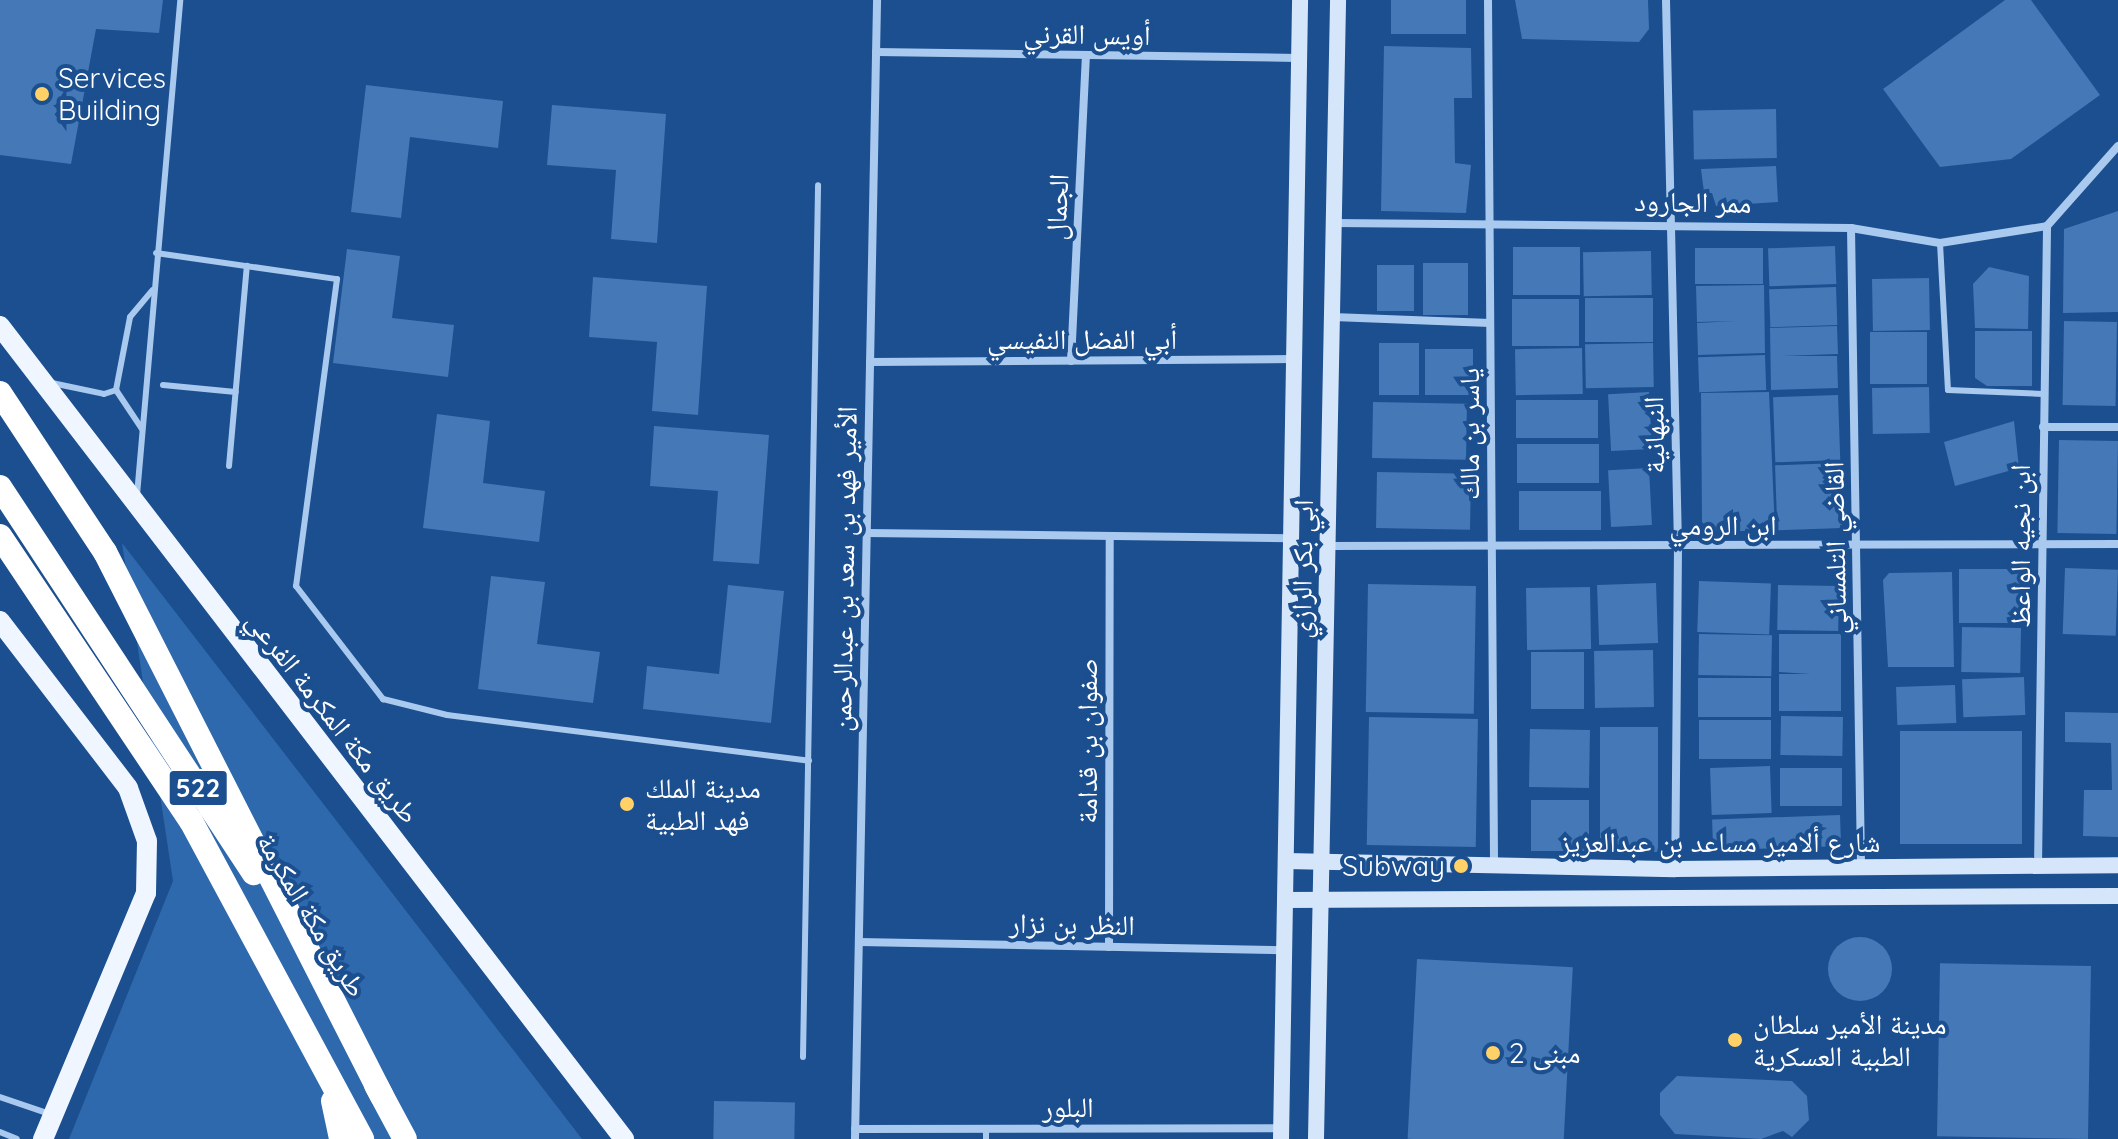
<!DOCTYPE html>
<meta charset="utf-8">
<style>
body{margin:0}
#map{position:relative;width:2118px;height:1139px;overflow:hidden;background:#1b4f8f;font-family:Quicksand,"Noto Naskh Arabic",sans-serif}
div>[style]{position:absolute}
.green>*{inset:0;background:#2e69ad}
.building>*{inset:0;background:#4478b7;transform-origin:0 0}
.round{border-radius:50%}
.lane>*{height:6px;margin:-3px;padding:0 3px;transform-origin:3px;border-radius:3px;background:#a9c9ee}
.street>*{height:8px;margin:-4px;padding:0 4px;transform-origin:4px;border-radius:4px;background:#a9c9ee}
.secondary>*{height:16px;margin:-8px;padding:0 8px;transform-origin:8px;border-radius:8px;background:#d6e6fa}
.primary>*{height:20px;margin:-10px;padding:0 10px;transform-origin:10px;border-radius:10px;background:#f0f6ff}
.highway>*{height:24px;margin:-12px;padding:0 12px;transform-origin:12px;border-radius:12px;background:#fff}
.dots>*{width:22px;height:22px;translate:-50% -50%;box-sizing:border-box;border:4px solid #1b4f8f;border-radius:50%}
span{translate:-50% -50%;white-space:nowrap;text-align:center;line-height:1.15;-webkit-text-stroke:8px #1b4f8f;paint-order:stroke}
.shield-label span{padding:2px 6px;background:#1b4f8f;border:2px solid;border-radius:6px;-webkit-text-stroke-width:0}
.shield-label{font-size:26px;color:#fff;font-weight:700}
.street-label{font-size:28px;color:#fff}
.poi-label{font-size:28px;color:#fff}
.left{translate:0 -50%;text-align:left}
.right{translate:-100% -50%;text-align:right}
</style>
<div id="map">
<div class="green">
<div style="clip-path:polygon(122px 543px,582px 1139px,69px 1139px,173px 881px)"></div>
</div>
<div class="building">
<div style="clip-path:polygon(0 0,163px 0,159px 33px,96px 29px,71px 164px,0 155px)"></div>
<div style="left:1391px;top:0;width:75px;height:34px"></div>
<div style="clip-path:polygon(1515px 0,1648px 0,1649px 29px,1639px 42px,1522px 39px)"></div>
<div style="clip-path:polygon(2005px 0,2031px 0,2100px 95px,2011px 159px,1940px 167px,1883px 89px)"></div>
<div style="clip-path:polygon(1384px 46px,1471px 48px,1472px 98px,1454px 98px,1455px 163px,1471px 165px,1466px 213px,1381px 211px)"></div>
<div style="clip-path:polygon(366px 85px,503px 101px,498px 148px,410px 137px,401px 218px,351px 212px)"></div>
<div style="clip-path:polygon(552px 105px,666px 114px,657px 243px,611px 239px,616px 170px,547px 165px)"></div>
<div style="left:1776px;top:109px;width:49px;height:83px;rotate:89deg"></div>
<div style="clip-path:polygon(1776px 166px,1778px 202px,1716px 206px,1712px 193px,1704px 193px,1701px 169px)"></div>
<div style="clip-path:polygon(2118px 211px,2118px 312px,2063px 313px,2064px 229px)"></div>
<div style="left:1835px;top:246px;width:38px;height:67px;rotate:88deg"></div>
<div style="left:1580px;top:247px;width:48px;height:67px;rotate:90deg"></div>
<div style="left:1763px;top:248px;width:36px;height:68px;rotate:90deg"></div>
<div style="clip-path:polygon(347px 249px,400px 256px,392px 318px,454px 325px,448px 377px,333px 363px)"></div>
<div style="left:1651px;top:251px;width:44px;height:68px;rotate:89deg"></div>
<div style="left:1423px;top:263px;width:45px;height:52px"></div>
<div style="left:1377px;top:265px;width:37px;height:46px"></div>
<div style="clip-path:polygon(1989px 267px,2029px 276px,2028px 329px,1975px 328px,1973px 284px)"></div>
<div style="clip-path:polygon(593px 277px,707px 286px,698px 415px,652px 411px,657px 342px,589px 337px)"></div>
<div style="left:1929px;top:278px;width:52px;height:57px;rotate:89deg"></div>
<div style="clip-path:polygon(1764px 285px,1765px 353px,1698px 355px,1697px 323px,1736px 321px,1697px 322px,1696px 286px)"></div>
<div style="left:1836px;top:287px;width:38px;height:67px;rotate:88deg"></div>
<div style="left:1585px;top:298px;width:68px;height:44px"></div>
<div style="left:1512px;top:299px;width:67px;height:47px"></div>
<div style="left:2064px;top:321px;width:53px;height:84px;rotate:1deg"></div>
<div style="clip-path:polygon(1837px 326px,1838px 354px,1782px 356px,1837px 356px,1838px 388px,1771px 390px,1770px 328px)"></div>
<div style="clip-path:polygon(1975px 331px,2032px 331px,2032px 386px,1987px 386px,1975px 378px)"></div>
<div style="left:1870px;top:332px;width:57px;height:52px"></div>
<div style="left:1379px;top:343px;width:40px;height:52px"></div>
<div style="left:1653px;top:343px;width:44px;height:68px;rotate:89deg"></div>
<div style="left:1582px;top:348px;width:46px;height:67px;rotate:89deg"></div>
<div style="left:1425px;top:349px;width:48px;height:46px"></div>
<div style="left:1765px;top:355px;width:35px;height:67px;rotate:88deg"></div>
<div style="left:1929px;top:387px;width:46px;height:57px;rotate:89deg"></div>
<div style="left:1649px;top:392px;width:57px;height:41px;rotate:87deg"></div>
<div style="clip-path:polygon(1769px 392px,1775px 531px,1711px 531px,1702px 522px,1701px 393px)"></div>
<div style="left:1838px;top:395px;width:65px;height:65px;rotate:88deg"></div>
<div style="left:1516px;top:400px;width:82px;height:38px"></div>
<div style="left:1373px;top:402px;width:94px;height:56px;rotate:1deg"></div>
<div style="clip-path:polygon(437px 414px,490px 421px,483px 483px,545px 491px,539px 542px,423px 528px)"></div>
<div style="clip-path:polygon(2014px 421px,2019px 468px,1955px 486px,1944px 442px)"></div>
<div style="clip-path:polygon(654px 426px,769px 435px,759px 564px,713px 561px,718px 491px,650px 486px)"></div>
<div style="left:2059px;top:440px;width:59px;height:93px;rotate:1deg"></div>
<div style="left:1517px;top:444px;width:82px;height:39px"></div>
<div style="left:1840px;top:463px;width:65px;height:65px;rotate:88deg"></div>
<div style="left:1649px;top:468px;width:57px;height:41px;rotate:87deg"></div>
<div style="left:1377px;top:472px;width:94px;height:56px;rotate:1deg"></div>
<div style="left:1519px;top:491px;width:82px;height:39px"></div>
<div style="left:2065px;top:568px;width:53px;height:66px;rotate:2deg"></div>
<div style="left:1959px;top:569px;width:63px;height:54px"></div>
<div style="clip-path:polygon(1952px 572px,1954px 667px,1888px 667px,1883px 580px,1889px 573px)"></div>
<div style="clip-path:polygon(491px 576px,545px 582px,537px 644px,600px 652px,593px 703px,478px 689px)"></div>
<div style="left:1699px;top:581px;width:72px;height:51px;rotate:2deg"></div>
<div style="left:1656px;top:583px;width:60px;height:59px;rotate:88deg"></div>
<div style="left:1368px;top:584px;width:108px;height:128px;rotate:1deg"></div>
<div style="clip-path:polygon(728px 585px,784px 591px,771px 723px,643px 709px,647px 666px,719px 674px)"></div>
<div style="left:1778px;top:585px;width:61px;height:45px;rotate:1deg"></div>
<div style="left:1590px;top:587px;width:62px;height:64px;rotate:89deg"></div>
<div style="left:1962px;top:627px;width:59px;height:45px;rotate:1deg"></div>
<div style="left:1699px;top:634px;width:73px;height:41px;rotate:1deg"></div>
<div style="clip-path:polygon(1779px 634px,1841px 634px,1841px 711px,1779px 711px,1779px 674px,1810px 674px,1779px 672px)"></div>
<div style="left:1653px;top:650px;width:57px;height:59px;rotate:89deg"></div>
<div style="left:1531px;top:652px;width:53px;height:57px"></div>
<div style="left:2024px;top:677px;width:38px;height:62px;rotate:88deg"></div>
<div style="left:1698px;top:678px;width:73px;height:39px"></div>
<div style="left:1955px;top:685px;width:38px;height:59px;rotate:88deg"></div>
<div style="clip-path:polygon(2065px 712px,2118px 713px,2118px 837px,2083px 836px,2084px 790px,2112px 790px,2111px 743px,2065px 742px)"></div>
<div style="left:1781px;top:716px;width:62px;height:39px;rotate:1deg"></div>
<div style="left:1369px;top:717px;width:109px;height:128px;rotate:1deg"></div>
<div style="left:1699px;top:720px;width:72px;height:39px"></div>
<div style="left:1600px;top:727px;width:58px;height:125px"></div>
<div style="left:1530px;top:729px;width:60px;height:58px;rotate:1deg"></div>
<div style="left:1900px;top:731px;width:122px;height:113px"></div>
<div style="left:1770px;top:766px;width:47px;height:60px;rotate:88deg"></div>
<div style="left:1780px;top:768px;width:62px;height:38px"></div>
<div style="left:1531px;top:800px;width:58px;height:51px"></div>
<div style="left:1840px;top:815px;width:31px;height:128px;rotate:88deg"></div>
<div class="round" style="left:1828px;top:937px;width:64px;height:64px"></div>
<div style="left:1417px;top:959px;width:156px;height:180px;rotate:3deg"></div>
<div style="left:2091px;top:966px;width:173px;height:151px;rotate:91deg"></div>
<div style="clip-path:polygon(1677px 1076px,1792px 1081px,1807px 1096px,1809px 1120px,1792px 1137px,1783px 1131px,1761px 1139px,1675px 1134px,1660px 1115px,1660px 1093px)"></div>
<div style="left:714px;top:1101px;width:81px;height:38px;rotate:1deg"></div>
</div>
<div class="lane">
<div style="left:1940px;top:243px;width:147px;rotate:86.9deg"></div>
<div style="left:1948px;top:390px;width:95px;rotate:2.4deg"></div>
<div style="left:156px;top:253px;width:183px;rotate:8.2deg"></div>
<div style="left:337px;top:279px;width:310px;rotate:97.6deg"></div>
<div style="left:296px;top:586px;width:143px;rotate:52.4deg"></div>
<div style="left:383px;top:699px;width:66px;rotate:14deg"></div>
<div style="left:447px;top:715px;width:365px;rotate:7.2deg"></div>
<div style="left:52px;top:383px;width:53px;rotate:11.9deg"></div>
<div style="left:104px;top:394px;width:13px;rotate:-18deg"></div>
<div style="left:116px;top:390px;width:74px;rotate:-79.1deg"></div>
<div style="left:130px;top:317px;width:35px;rotate:-50deg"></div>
<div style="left:163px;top:385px;width:73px;rotate:5.5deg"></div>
<div style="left:116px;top:390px;width:47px;rotate:56.3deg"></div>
<div style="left:229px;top:466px;width:201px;rotate:-84.9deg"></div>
<div style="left:137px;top:495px;width:497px;rotate:-85deg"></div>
<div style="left:803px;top:1057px;width:872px;rotate:-89.01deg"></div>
<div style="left:0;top:1097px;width:53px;rotate:18.8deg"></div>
<div style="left:0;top:1132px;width:18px;rotate:22deg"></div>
<div style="left:986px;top:1139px;width:10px;rotate:-90deg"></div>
</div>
<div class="street">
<div style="left:1488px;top:0;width:867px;rotate:89.6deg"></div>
<div style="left:1666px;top:0;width:547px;rotate:88.74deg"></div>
<div style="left:1678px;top:547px;width:322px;rotate:90.5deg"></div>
<div style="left:876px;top:52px;width:422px;rotate:0.8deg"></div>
<div style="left:1334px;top:223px;width:517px;rotate:0.55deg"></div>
<div style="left:1851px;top:228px;width:90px;rotate:9.6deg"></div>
<div style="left:1940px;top:243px;width:108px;rotate:-9deg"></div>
<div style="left:2047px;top:226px;width:107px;rotate:-48.4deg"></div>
<div style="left:1851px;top:228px;width:639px;rotate:89.1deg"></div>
<div style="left:1333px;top:317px;width:157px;rotate:2.2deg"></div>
<div style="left:1071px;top:361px;width:305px;rotate:-87.2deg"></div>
<div style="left:870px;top:362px;width:424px;rotate:-0.4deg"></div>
<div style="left:2043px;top:427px;width:75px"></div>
<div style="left:867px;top:533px;width:424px;rotate:0.7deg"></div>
<div style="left:1328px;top:546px;width:790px;rotate:-0.15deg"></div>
<div style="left:2038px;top:866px;width:640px;rotate:-89.19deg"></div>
<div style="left:859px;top:942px;width:426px;rotate:1.1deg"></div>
<div style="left:1109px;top:947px;width:411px;rotate:-89.9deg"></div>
<div style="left:855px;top:1129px;width:426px;rotate:-0.1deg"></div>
<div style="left:855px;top:1139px;width:1139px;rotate:-88.89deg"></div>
</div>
<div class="secondary">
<div style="left:1286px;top:861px;width:389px;rotate:1.2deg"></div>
<div style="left:1675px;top:869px;width:443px;rotate:-0.5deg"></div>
<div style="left:1286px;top:900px;width:832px;rotate:-0.28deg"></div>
<div style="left:1281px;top:1139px;width:1139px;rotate:-89.04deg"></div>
<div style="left:1316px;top:1139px;width:1139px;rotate:-88.89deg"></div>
</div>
<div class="primary">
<div style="left:0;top:326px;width:1025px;rotate:52.49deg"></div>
<div style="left:0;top:621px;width:210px;rotate:52.5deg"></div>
<div style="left:128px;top:788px;width:56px;rotate:70.3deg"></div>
<div style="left:147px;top:841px;width:52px;rotate:91.1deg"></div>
<div style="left:146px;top:893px;width:267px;rotate:112.7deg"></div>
</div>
<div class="highway">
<div style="left:0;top:393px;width:191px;rotate:56.6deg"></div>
<div style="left:105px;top:552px;width:610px;rotate:63.02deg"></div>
<div style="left:0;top:487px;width:462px;rotate:56.7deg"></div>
<div style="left:0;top:536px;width:343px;rotate:56.2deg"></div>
<div style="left:191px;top:821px;width:361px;rotate:61.7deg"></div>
<div style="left:376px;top:1085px;width:61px;rotate:61.8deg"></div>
<div style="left:333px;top:1101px;width:39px;rotate:78deg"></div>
</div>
<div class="dots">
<div style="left:42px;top:94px;background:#ffd166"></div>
<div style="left:627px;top:804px;background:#ffd166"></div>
<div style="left:1461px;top:866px;background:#ffd166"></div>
<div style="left:1735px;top:1040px;background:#ffd166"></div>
<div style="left:1493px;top:1053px;background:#ffd166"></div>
</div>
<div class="shield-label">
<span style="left:198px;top:788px">522</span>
</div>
<div class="street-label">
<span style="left:1087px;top:34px;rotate:1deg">أويس القرني</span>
<span style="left:1693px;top:202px;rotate:1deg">ممر الجارود</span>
<span style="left:1057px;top:207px;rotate:-87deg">الجمال</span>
<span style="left:1082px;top:339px">أبي الفضل النفيسي</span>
<span style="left:1469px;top:434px;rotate:-90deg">ياسر بن مالك</span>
<span style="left:1654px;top:435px;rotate:-91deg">النبهانية</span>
<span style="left:1723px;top:525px">ابن الرومي</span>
<span style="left:2020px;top:546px;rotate:-90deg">ابن نجيه الواعظ</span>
<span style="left:1835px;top:548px;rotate:-91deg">القاضي التلمساني</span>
<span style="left:844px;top:569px;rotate:-89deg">الأمير فهد بن سعد بن عبدالرحمن</span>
<span style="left:1302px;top:569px;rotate:-89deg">ابي بكر الرازي</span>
<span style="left:333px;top:717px;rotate:52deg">طريق مكة المكرمة الفرعي</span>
<span style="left:1087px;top:741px;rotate:-90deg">صفوان بن قدامة</span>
<span style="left:1720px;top:842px">شارع ألامير مساعد بن عبدالعزيز</span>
<span style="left:312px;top:915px;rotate:59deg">طريق مكة المكرمة</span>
<span style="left:1072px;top:924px;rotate:1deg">النظر بن نزار</span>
<span style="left:1068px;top:1107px">البلور</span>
</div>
<div class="poi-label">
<span class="left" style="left:58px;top:94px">Services<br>Building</span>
<span class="left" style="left:645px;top:804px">مدينة الملك<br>فهد الطبية</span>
<span class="right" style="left:1445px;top:866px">Subway</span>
<span class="left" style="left:1753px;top:1040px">مدينة الأمير سلطان<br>الطبية العسكرية</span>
<span class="left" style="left:1509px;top:1053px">مبنى 2</span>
</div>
</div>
